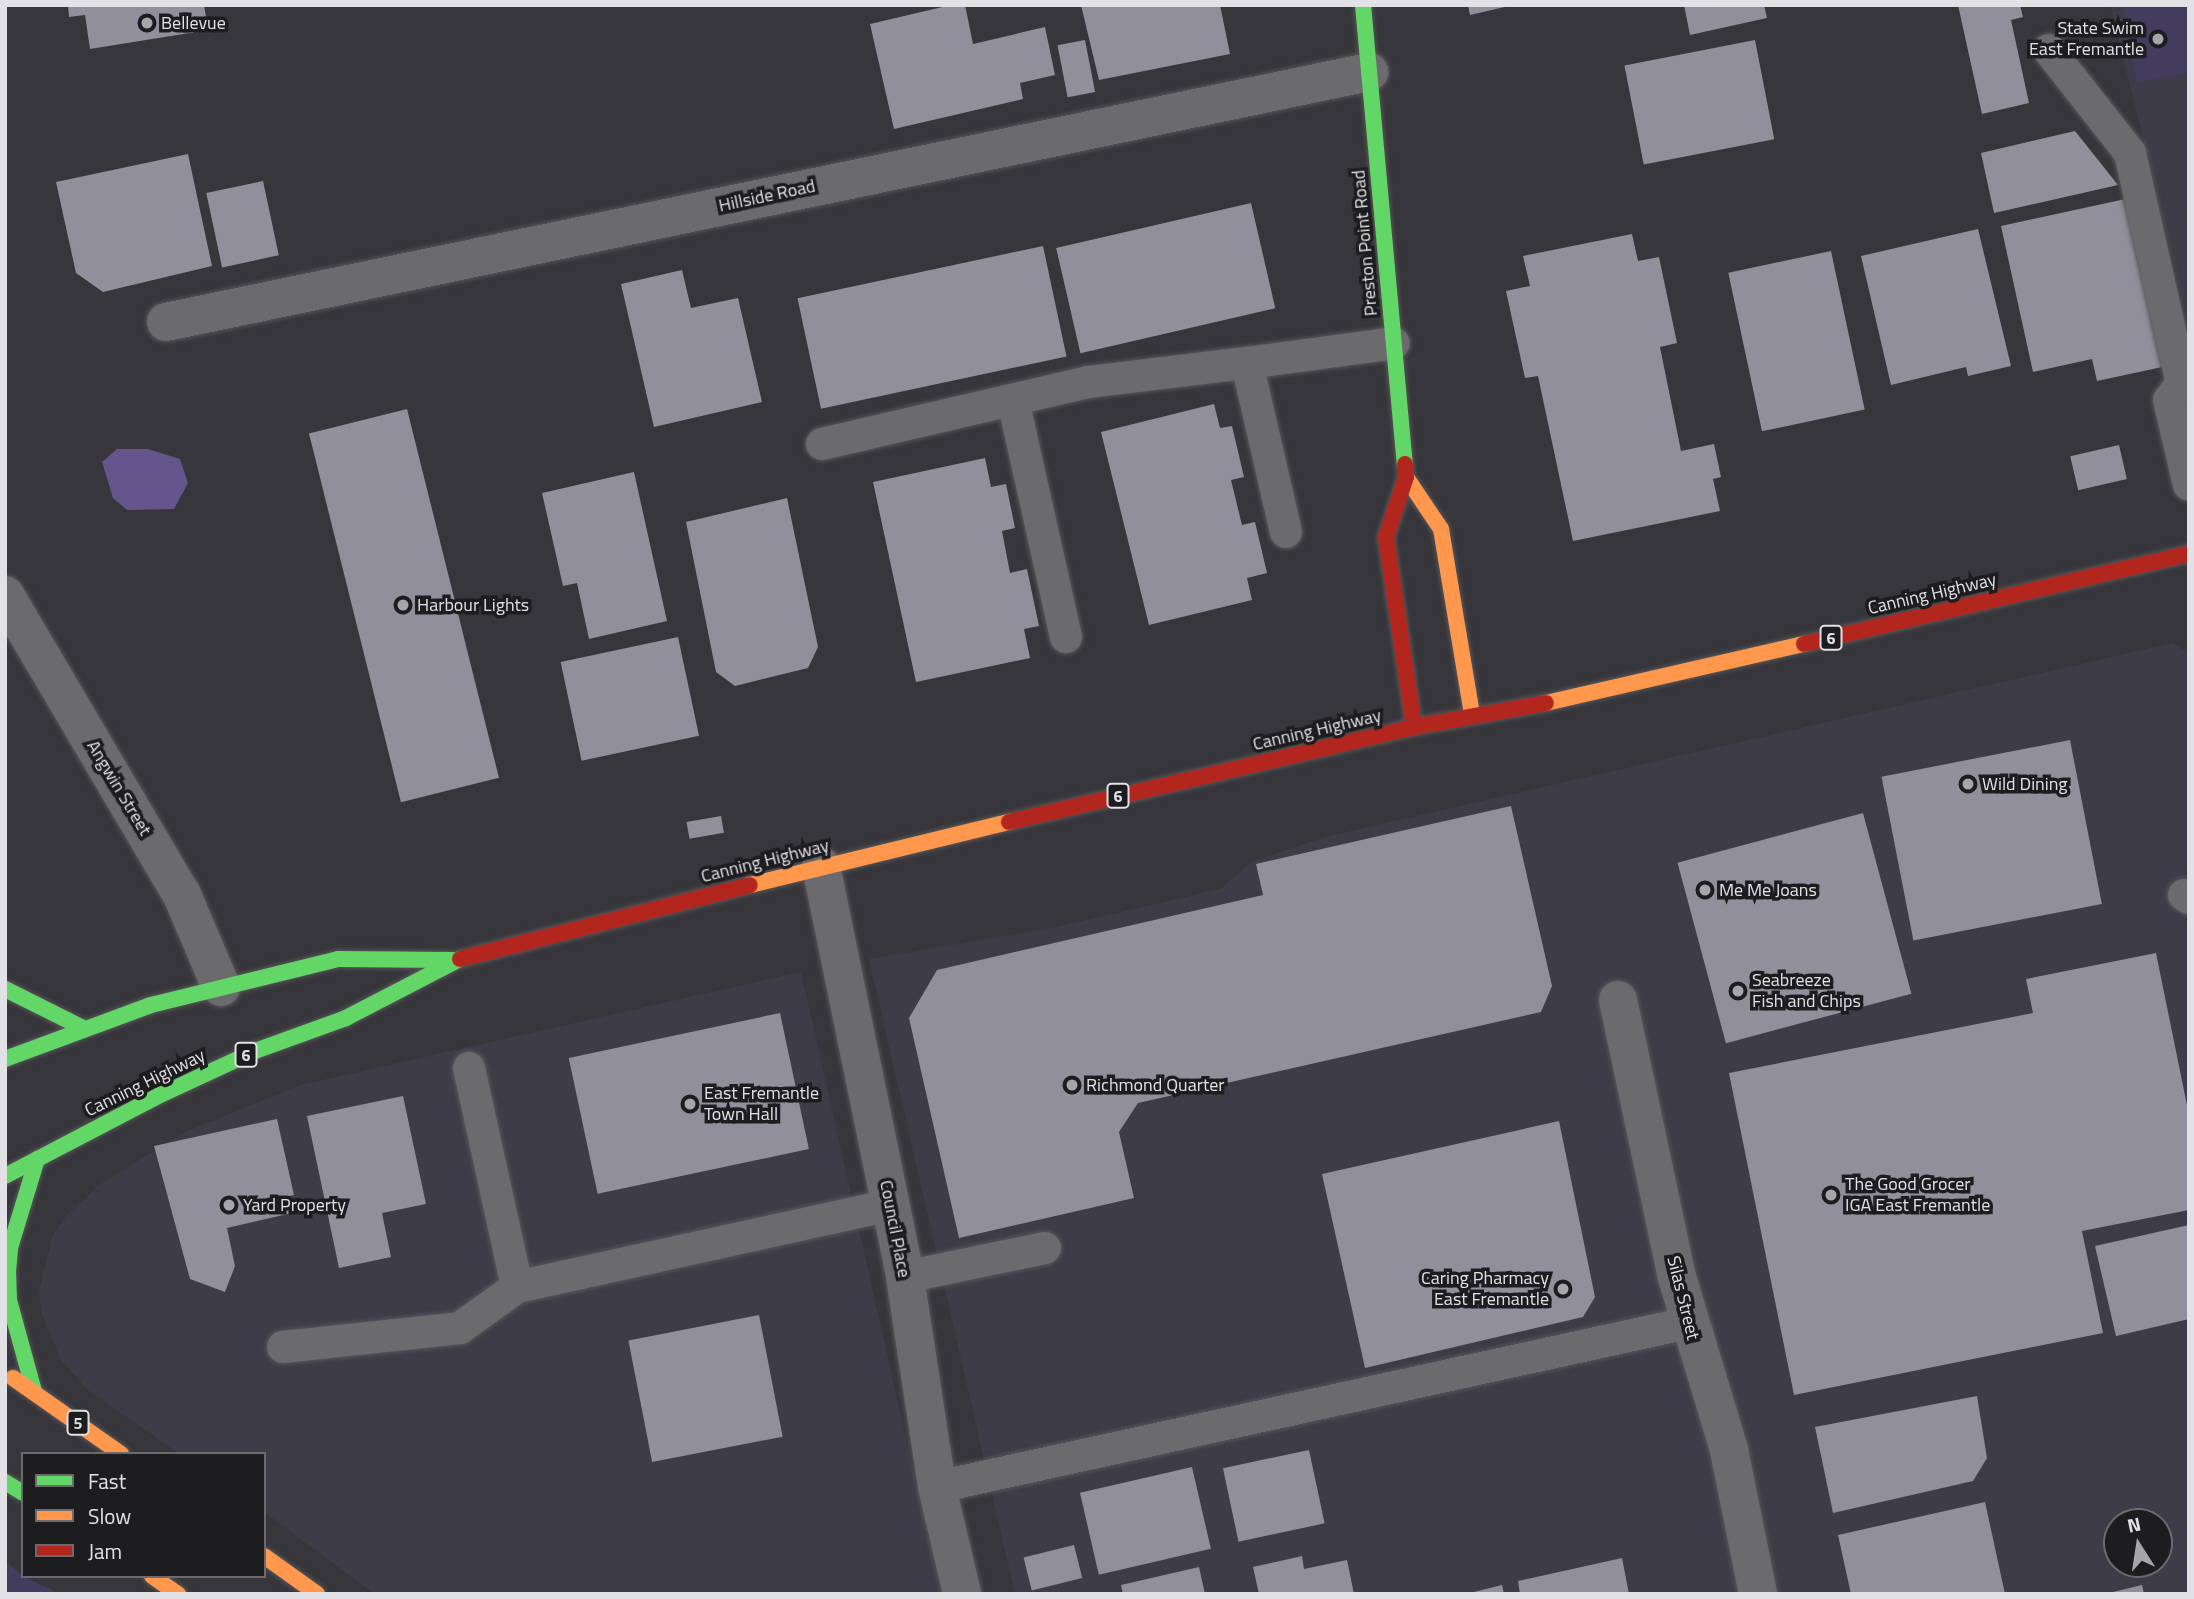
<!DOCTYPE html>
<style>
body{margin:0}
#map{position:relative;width:2194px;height:1599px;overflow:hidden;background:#37363b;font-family:"Titillium Web",sans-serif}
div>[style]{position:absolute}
.built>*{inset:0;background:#3f3c49}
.green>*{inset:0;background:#443c5e}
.water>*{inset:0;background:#64568d}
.building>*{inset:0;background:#918f9b;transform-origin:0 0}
.roads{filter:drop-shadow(0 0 2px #565559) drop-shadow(0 0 2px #565559)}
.lane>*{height:32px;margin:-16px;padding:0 16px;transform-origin:16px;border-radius:16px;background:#6b6b6d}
.street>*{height:38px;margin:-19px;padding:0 19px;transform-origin:19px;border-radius:19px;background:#6b6b6d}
.fast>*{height:16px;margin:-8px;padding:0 8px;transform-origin:8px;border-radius:8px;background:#63d668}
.slow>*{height:16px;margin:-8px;padding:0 8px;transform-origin:8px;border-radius:8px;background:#ff974d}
.jam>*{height:16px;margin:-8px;padding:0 8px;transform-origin:8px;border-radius:8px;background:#b3261e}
.dots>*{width:19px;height:19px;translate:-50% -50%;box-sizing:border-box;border:4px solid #1d1d20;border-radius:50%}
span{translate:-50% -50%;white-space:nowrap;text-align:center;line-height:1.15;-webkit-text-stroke:7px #1d1d20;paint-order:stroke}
.shield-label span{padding:2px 5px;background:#1d1d20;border:2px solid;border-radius:5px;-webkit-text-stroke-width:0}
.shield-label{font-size:16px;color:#e1e1e6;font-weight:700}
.poi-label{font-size:18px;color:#e1e1e6}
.left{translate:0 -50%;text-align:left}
.right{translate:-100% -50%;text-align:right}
.street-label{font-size:18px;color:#e1e1e6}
.frame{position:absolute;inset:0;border:7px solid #e1e1e6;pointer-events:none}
.legend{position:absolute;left:21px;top:1452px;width:245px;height:126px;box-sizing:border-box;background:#1d1d20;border:2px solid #6b6b6f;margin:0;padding:9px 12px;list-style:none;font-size:21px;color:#e1e1e6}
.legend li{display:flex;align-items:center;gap:14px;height:35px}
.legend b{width:35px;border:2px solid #6b6b6f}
.north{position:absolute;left:2103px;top:1508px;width:70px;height:70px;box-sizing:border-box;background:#1d1d20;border:2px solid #6b6b6f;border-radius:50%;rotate:348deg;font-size:19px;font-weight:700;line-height:28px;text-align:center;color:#e1e1e6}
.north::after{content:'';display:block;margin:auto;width:24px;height:32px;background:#a6a5aa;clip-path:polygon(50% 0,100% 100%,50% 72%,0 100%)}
</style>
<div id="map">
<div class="built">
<div style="clip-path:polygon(2110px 5px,2189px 5px,2189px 323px)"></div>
<div style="clip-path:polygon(evenodd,2173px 643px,2189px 654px,2189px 1594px,1015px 1594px,869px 959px,1052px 928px,1220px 889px,1253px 861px,1329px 836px,2173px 643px,2117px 1522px,2159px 1522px,2159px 1564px,2117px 1564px,2117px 1522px)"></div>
<div style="clip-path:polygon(801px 972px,941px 1594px,375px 1594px,264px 1512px,264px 1454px,180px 1454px,89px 1391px,61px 1360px,42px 1314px,39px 1291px,53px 1235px,66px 1216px,99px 1185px,183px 1133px,300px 1085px)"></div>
</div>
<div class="green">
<div style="clip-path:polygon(2121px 5px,2189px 5px,2189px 72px,2137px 83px)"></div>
<div style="clip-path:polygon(5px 1561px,23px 1576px,60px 1594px,5px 1594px)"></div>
</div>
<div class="water">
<div style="clip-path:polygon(117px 449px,148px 449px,180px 459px,188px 483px,174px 509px,127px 510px,113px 498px,102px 462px)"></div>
</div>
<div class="building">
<div style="clip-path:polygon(68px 5px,204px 5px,208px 30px,90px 49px,85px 15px,69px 17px)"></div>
<div style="clip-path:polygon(951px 5px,965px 5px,973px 44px,1045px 27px,1055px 75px,1020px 83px,1023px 99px,894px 129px,870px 24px)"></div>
<div style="clip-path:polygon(1081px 5px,1220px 5px,1230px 54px,1099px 80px)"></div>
<div style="clip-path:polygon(1468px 5px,1508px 5px,1509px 6px,1470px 15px)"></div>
<div style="clip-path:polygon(1684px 5px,1764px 5px,1767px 18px,1690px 35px)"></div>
<div style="clip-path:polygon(1958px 5px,2020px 5px,2023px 17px,2011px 20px,2029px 103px,1982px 114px)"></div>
<div style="left:1085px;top:40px;width:53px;height:28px;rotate:79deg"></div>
<div style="left:1755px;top:40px;width:101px;height:133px;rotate:79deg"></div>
<div style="clip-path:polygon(2075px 131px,2118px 185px,1994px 213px,1981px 153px)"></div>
<div style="clip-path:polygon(188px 154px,212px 266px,103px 292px,76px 273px,56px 182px)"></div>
<div style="left:263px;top:181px;width:76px;height:58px;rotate:78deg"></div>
<div style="clip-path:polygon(2130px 198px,2167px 366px,2097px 381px,2092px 359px,2033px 372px,2001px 226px)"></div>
<div style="left:1251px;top:203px;width:108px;height:200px;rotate:77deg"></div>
<div style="clip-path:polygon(1978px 229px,2011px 366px,1968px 376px,1966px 367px,1891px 385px,1861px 256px)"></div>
<div style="clip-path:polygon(1632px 234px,1638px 261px,1659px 257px,1677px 343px,1660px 347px,1681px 451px,1714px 444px,1721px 477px,1713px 479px,1720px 511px,1573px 541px,1538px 376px,1525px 378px,1506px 291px,1530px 286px,1523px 256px)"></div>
<div style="left:1043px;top:246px;width:113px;height:251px;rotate:78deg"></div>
<div style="left:1831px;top:251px;width:162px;height:105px;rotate:78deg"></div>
<div style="clip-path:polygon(682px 270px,691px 308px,738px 298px,762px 402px,654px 427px,621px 284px)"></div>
<div style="clip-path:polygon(1214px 404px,1220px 428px,1232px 426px,1244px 477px,1231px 480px,1242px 525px,1255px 522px,1267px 573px,1247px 578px,1252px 600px,1149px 625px,1101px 432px)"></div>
<div style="left:407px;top:409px;width:380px;height:101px;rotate:76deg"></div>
<div style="left:2119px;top:445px;width:35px;height:50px;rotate:77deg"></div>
<div style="clip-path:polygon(985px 458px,991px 487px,1006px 484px,1015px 528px,1002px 531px,1010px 573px,1027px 569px,1039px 626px,1024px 629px,1030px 658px,916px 682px,873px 482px)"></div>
<div style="clip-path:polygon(634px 472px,667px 621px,589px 639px,577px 583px,563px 586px,542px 493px)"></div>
<div style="clip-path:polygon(787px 498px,818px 647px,808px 668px,735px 686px,716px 672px,686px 522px)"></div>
<div style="left:678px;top:637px;width:101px;height:120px;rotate:78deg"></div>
<div style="left:2070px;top:740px;width:167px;height:192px;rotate:79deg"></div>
<div style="clip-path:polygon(1511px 806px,1552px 986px,1541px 1012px,1138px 1103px,1119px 1132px,1134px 1198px,959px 1238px,909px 1018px,937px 970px,1263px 895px,1256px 864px)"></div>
<div style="left:1863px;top:813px;width:187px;height:192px;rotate:75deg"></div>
<div style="left:721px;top:816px;width:17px;height:35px;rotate:80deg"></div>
<div style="clip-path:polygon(2156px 953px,2189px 1115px,2189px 1210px,2082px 1231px,2103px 1333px,1794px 1395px,1729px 1073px,2033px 1013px,2026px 979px)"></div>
<div style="left:780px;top:1013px;width:139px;height:216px;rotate:78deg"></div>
<div style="clip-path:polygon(403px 1096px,426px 1204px,382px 1213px,391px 1257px,339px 1268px,307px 1116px)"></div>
<div style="clip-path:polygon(277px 1119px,294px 1195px,289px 1196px,292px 1213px,227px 1228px,235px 1266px,225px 1292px,190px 1279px,154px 1146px)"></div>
<div style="clip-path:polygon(1559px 1121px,1595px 1297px,1583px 1317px,1365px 1368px,1322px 1174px)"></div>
<div style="clip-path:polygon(2189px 1225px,2189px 1319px,2116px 1336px,2095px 1246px)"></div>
<div style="left:759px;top:1315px;width:124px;height:133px;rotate:79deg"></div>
<div style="clip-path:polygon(1977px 1396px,1987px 1458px,1973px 1481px,1833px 1513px,1815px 1427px)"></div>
<div style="left:1309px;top:1450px;width:75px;height:88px;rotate:78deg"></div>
<div style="left:1192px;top:1467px;width:84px;height:115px;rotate:77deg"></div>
<div style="clip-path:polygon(1985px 1502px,2005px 1594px,1851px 1594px,1838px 1535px)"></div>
<div style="left:1074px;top:1545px;width:34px;height:52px;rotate:76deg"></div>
<div style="clip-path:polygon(1302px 1556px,1304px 1569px,1347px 1560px,1354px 1594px,1259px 1594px,1253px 1567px)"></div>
<div style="clip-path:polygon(1622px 1558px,1629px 1594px,1520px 1594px,1518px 1581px)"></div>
<div style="clip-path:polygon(1199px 1567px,1205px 1594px,1123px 1594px,1121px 1585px)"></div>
<div style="clip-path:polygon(1502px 1585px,1504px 1594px,1470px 1594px,1470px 1593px)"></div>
<div style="clip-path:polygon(2142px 1585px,2144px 1594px,2109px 1594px,2109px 1593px)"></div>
</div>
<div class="roads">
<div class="lane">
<div style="left:2049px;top:50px;width:131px;rotate:51.8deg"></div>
<div style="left:2130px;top:153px;width:236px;rotate:77.3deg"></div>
<div style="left:2182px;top:383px;width:21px;rotate:127deg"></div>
<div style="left:2169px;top:400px;width:87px;rotate:76.8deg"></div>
<div style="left:1013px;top:400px;width:243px;rotate:77.4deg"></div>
<div style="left:822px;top:444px;width:274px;rotate:-13.1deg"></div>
<div style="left:1089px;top:382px;width:159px;rotate:-6.9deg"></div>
<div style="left:1286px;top:532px;width:173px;rotate:-103deg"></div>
<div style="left:1247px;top:363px;width:148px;rotate:-7.7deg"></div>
<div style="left:2184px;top:895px;width:6px;rotate:31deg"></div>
<div style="left:469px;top:1068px;width:224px;rotate:77.6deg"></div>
<div style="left:517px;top:1287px;width:383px;rotate:-12.4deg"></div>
<div style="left:905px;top:1277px;width:143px;rotate:-11.7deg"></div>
<div style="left:283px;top:1347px;width:178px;rotate:-6.1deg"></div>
<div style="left:460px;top:1328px;width:70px;rotate:-35.7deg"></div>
<div style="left:937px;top:1487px;width:769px;rotate:-12.32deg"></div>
</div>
<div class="street">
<div style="left:166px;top:322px;width:1229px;rotate:-11.74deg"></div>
<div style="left:5px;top:595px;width:348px;rotate:59.5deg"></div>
<div style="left:182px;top:895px;width:100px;rotate:67deg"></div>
<div style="left:821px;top:866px;width:419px;rotate:78.4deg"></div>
<div style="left:905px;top:1277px;width:212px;rotate:81.3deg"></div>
<div style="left:937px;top:1487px;width:110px;rotate:76.8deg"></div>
<div style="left:1618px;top:1000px;width:280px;rotate:78deg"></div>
<div style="left:1676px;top:1274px;width:184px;rotate:73.2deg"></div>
<div style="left:1729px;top:1450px;width:147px;rotate:78.6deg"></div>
</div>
<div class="fast">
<div style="left:1363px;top:5px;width:461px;rotate:84.8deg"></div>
<div style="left:5px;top:989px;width:87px;rotate:26.6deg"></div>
<div style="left:5px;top:1059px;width:156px;rotate:-20.3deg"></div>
<div style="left:151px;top:1005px;width:193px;rotate:-13.8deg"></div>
<div style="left:338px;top:959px;width:114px;rotate:0.5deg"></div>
<div style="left:5px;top:1176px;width:173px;rotate:-27.6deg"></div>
<div style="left:158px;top:1096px;width:107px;rotate:-24.9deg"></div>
<div style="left:255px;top:1051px;width:97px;rotate:-19.9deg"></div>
<div style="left:346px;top:1018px;width:128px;rotate:-27.4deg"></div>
<div style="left:34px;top:1391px;width:94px;rotate:-105.4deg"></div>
<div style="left:9px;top:1300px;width:28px;rotate:-92deg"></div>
<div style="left:8px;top:1272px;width:24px;rotate:-85deg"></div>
<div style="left:10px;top:1248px;width:93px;rotate:-73.1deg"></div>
<div style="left:5px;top:1482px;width:21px;rotate:31deg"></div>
</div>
<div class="slow">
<div style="left:1406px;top:477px;width:63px;rotate:56.1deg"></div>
<div style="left:1441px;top:529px;width:189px;rotate:80.5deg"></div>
<div style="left:1546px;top:703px;width:265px;rotate:-12.9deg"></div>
<div style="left:750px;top:885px;width:267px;rotate:-13.7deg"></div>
<div style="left:13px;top:1378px;width:132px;rotate:35.1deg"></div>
<div style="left:264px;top:1556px;width:65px;rotate:35.6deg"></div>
<div style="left:152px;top:1576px;width:32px;rotate:35deg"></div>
</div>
<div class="jam">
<div style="left:1405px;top:464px;width:13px;rotate:86deg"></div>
<div style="left:1406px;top:477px;width:63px;rotate:108.4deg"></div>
<div style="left:1386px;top:537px;width:192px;rotate:81.6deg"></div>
<div style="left:1804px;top:644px;width:395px;rotate:-13.2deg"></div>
<div style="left:1009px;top:822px;width:416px;rotate:-13.2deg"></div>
<div style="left:1414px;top:727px;width:134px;rotate:-10.3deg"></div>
<div style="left:460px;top:959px;width:299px;rotate:-14.3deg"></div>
</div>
</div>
<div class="dots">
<div style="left:147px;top:23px;background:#a6a5aa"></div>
<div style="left:2158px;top:39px;background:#a6a5aa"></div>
<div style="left:403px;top:605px;background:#a6a5aa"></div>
<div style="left:1968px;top:784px;background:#a6a5aa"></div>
<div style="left:1705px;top:890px;background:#a6a5aa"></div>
<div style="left:1738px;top:991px;background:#a6a5aa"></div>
<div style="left:1072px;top:1085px;background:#a6a5aa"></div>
<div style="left:690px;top:1104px;background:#a6a5aa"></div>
<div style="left:1831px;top:1195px;background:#a6a5aa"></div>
<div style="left:229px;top:1205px;background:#a6a5aa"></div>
<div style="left:1563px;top:1289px;background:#a6a5aa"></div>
</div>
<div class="shield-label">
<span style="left:1831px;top:638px">6</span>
<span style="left:1118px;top:796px">6</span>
<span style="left:246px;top:1055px">6</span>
<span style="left:78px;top:1423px">5</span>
</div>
<div class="poi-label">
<span class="left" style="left:161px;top:23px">Bellevue</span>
<span class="right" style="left:2144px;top:39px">State Swim<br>East Fremantle</span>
<span class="left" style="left:417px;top:605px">Harbour Lights</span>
<span class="left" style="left:1982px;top:784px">Wild Dining</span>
<span class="left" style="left:1719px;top:890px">Me Me Joans</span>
<span class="left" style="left:1752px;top:991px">Seabreeze<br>Fish and Chips</span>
<span class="left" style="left:1086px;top:1085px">Richmond Quarter</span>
<span class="left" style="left:704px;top:1104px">East Fremantle<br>Town Hall</span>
<span class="left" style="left:1845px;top:1195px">The Good Grocer<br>IGA East Fremantle</span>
<span class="left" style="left:243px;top:1205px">Yard Property</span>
<span class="right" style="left:1549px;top:1289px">Caring Pharmacy<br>East Fremantle</span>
</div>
<div class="street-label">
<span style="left:767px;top:196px;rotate:-12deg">Hillside Road</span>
<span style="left:1365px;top:243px;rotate:-95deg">Preston Point Road</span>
<span style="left:1932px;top:594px;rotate:-13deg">Canning Highway</span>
<span style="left:1317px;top:730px;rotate:-13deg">Canning Highway</span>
<span style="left:119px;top:788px;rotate:59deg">Angwin Street</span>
<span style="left:765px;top:861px;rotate:-14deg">Canning Highway</span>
<span style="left:145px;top:1083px;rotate:-26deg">Canning Highway</span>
<span style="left:895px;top:1229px;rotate:79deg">Council Place</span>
<span style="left:1683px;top:1298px;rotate:76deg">Silas Street</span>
</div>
<div class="frame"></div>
<ul class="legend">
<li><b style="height:9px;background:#63d668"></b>Fast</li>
<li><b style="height:9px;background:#ff974d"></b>Slow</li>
<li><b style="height:9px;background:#b3261e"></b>Jam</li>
</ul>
<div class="north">N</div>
</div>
